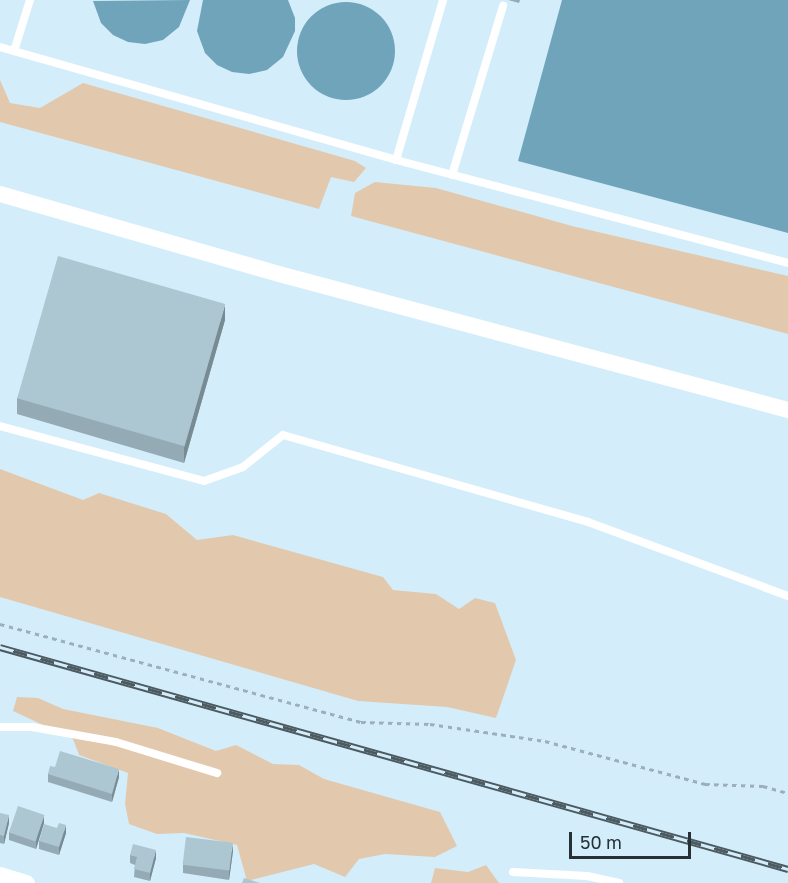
<!DOCTYPE html>
<style>
body{margin:0}
#map{position:relative;width:788px;height:883px;overflow:hidden;background:#d3eefa;font-family:"Golos Text",sans-serif}
div>[style]{position:absolute}
.green>*{inset:0;background:#e2c9ae}
.water>*{inset:0;background:#70a4bb}
.round{border-radius:50%}
.path>*{height:3px;margin-top:-1.5px;transform-origin:0;background:repeating-linear-gradient(90deg,#9bb0ba 0 4.5px,transparent 0 9px)}
.service>*{height:8px;margin:-4px;padding:0 4px;transform-origin:4px;border-radius:4px;background:#fff}
.minor>*{height:16px;margin:-8px;padding:0 8px;transform-origin:8px;border-radius:8px;background:#fff}
.rail>*{height:7px;margin-top:-3.5px;transform-origin:0;background:repeating-linear-gradient(90deg,#d3eefa 0 14px,#4c5a61 0 28px);box-sizing:border-box;border-block:2px solid #4c5a61}
.wall>*{inset:0;background:#94aab5}
.shaded-wall>*{inset:0;background:#788b93}
.building>*{inset:0;background:#acc6d2;transform-origin:0 0}
span{translate:-50% -50%;white-space:nowrap;text-align:center;line-height:1.15;-webkit-text-stroke:5px #d3eefa;paint-order:stroke}
.scale{position:absolute;left:569px;top:832px;width:122px;height:27px;box-sizing:border-box;border:3px solid #263035;border-top:0;padding-left:8px;font-size:18px;line-height:21px;white-space:nowrap;color:#263035;-webkit-text-stroke:4px #d3eefa;paint-order:stroke}
</style>
<div id="map">
<div class="green">
<div style="clip-path:polygon(0 80px,10px 103px,40px 108px,83px 83px,355px 161px,366px 168px,354px 182px,331px 177px,319px 209px,0 122px)"></div>
<div style="clip-path:polygon(375px 182px,436px 188px,572px 226px,788px 276px,788px 334px,351px 216px,355px 193px)"></div>
<div style="clip-path:polygon(0 469px,83px 500px,99px 493px,166px 514px,197px 540px,233px 535px,383px 577px,393px 590px,436px 594px,459px 609px,475px 598px,495px 603px,516px 660px,496px 718px,447px 707px,358px 701px,0 597px)"></div>
<div style="clip-path:polygon(17px 697px,38px 698px,63px 709px,158px 728px,216px 751px,236px 745px,273px 764px,299px 765px,324px 779px,440px 812px,457px 846px,435px 857px,385px 854px,359px 859px,345px 877px,314px 864px,247px 881px,237px 845px,184px 833px,157px 834px,129px 824px,125px 804px,128px 773px,79px 755px,73px 739px,13px 711px)"></div>
<div style="clip-path:polygon(486px 865px,499px 883px,431px 883px,435px 868px,468px 872px)"></div>
</div>
<div class="water">
<div style="clip-path:polygon(190px 0,179px 27px,163px 40px,145px 44px,128px 42px,113px 35px,101px 23px,93px 1px)"></div>
<div style="clip-path:polygon(203px 0,288px 0,295px 18px,295px 31px,283px 57px,267px 70px,249px 74px,232px 72px,217px 65px,205px 53px,197px 31px)"></div>
<div style="clip-path:polygon(562px 0,788px 0,788px 233px,518px 161px)"></div>
<div class="round" style="left:297px;top:2px;width:98px;height:98px"></div>
</div>
<div class="path">
<div style="left:0;top:624px;width:374px;rotate:15.2deg"></div>
<div style="left:361px;top:722px;width:69px;rotate:1.7deg"></div>
<div style="left:430px;top:724px;width:116px;rotate:8.4deg"></div>
<div style="left:545px;top:741px;width:166px;rotate:15deg"></div>
<div style="left:705px;top:784px;width:58px;rotate:2deg"></div>
<div style="left:763px;top:786px;width:26px;rotate:16deg"></div>
</div>
<div class="service">
<div style="left:0;top:47px;width:412px;rotate:15.9deg"></div>
<div style="left:396px;top:160px;width:405px;rotate:14.7deg"></div>
<div style="left:14px;top:51px;width:53px;rotate:-72.6deg"></div>
<div style="left:396px;top:160px;width:167px;rotate:-73.6deg"></div>
<div style="left:452px;top:175px;width:177px;rotate:-73.2deg"></div>
<div style="left:0;top:426px;width:211px;rotate:15.1deg"></div>
<div style="left:204px;top:481px;width:41px;rotate:-19.7deg"></div>
<div style="left:243px;top:467px;width:51px;rotate:-38.7deg"></div>
<div style="left:283px;top:435px;width:317px;rotate:15.9deg"></div>
<div style="left:588px;top:522px;width:213px;rotate:20.3deg"></div>
<div style="left:0;top:727px;width:32px"></div>
<div style="left:32px;top:727px;width:85px;rotate:10.1deg"></div>
<div style="left:116px;top:742px;width:106px;rotate:17.1deg"></div>
<div style="left:513px;top:872px;width:74px;rotate:3.1deg"></div>
<div style="left:587px;top:876px;width:33px;rotate:12deg"></div>
</div>
<div class="minor">
<div style="left:0;top:194px;width:290px;rotate:16deg"></div>
<div style="left:279px;top:274px;width:527px;rotate:14.96deg"></div>
<div style="left:0;top:875px;width:28px;rotate:17deg"></div>
</div>
<div class="rail">
<div style="left:0;top:647px;width:819px;rotate:15.73deg"></div>
</div>
<div class="wall">
<div style="clip-path:polygon(508px 0,520px 0,519px 3px)"></div>
<div style="clip-path:polygon(225px 320px,184px 463px,17px 414px,17px 398px)"></div>
<div style="clip-path:polygon(55px 767px,119px 777px,112px 802px,48px 782px,48px 774px)"></div>
<div style="clip-path:polygon(0 813px,9px 823px,4px 844px,0 843px)"></div>
<div style="clip-path:polygon(44px 823px,36px 849px,9px 840px,9px 832px)"></div>
<div style="clip-path:polygon(57px 828px,66px 833px,59px 855px,39px 849px,39px 841px)"></div>
<div style="clip-path:polygon(233px 851px,229px 880px,183px 873px,183px 865px)"></div>
<div style="clip-path:polygon(130px 855px,156px 858px,150px 881px,134px 877px,135px 865px,130px 863px)"></div>
</div>
<div class="shaded-wall">
<div style="clip-path:polygon(225px 305px,225px 320px,184px 463px,184px 448px)"></div>
<div style="clip-path:polygon(119px 769px,119px 777px,112px 802px,112px 794px)"></div>
<div style="clip-path:polygon(9px 815px,9px 823px,4px 844px,4px 836px)"></div>
<div style="clip-path:polygon(44px 815px,44px 823px,36px 849px,36px 841px)"></div>
<div style="clip-path:polygon(66px 825px,66px 833px,59px 855px,59px 847px)"></div>
<div style="clip-path:polygon(233px 843px,233px 851px,229px 880px,229px 872px)"></div>
<div style="clip-path:polygon(156px 850px,156px 858px,150px 881px,150px 873px)"></div>
</div>
<div class="building">
<div style="left:58px;top:256px;width:174px;height:148px;rotate:16deg"></div>
<div style="clip-path:polygon(60px 751px,119px 769px,112px 794px,48px 774px,50px 766px,55px 767px)"></div>
<div style="left:18px;top:806px;width:28px;height:28px;rotate:19deg"></div>
<div style="clip-path:polygon(0 813px,9px 815px,4px 836px,0 835px)"></div>
<div style="clip-path:polygon(59px 823px,66px 825px,59px 847px,39px 841px,44px 824px,57px 828px)"></div>
<div style="left:186px;top:837px;width:47px;height:28px;rotate:7deg"></div>
<div style="clip-path:polygon(133px 844px,156px 850px,150px 873px,134px 869px,137px 857px,130px 855px)"></div>
<div style="clip-path:polygon(244px 878px,260px 883px,242px 883px)"></div>
</div>
<div class="scale">50 m</div>
</div>
